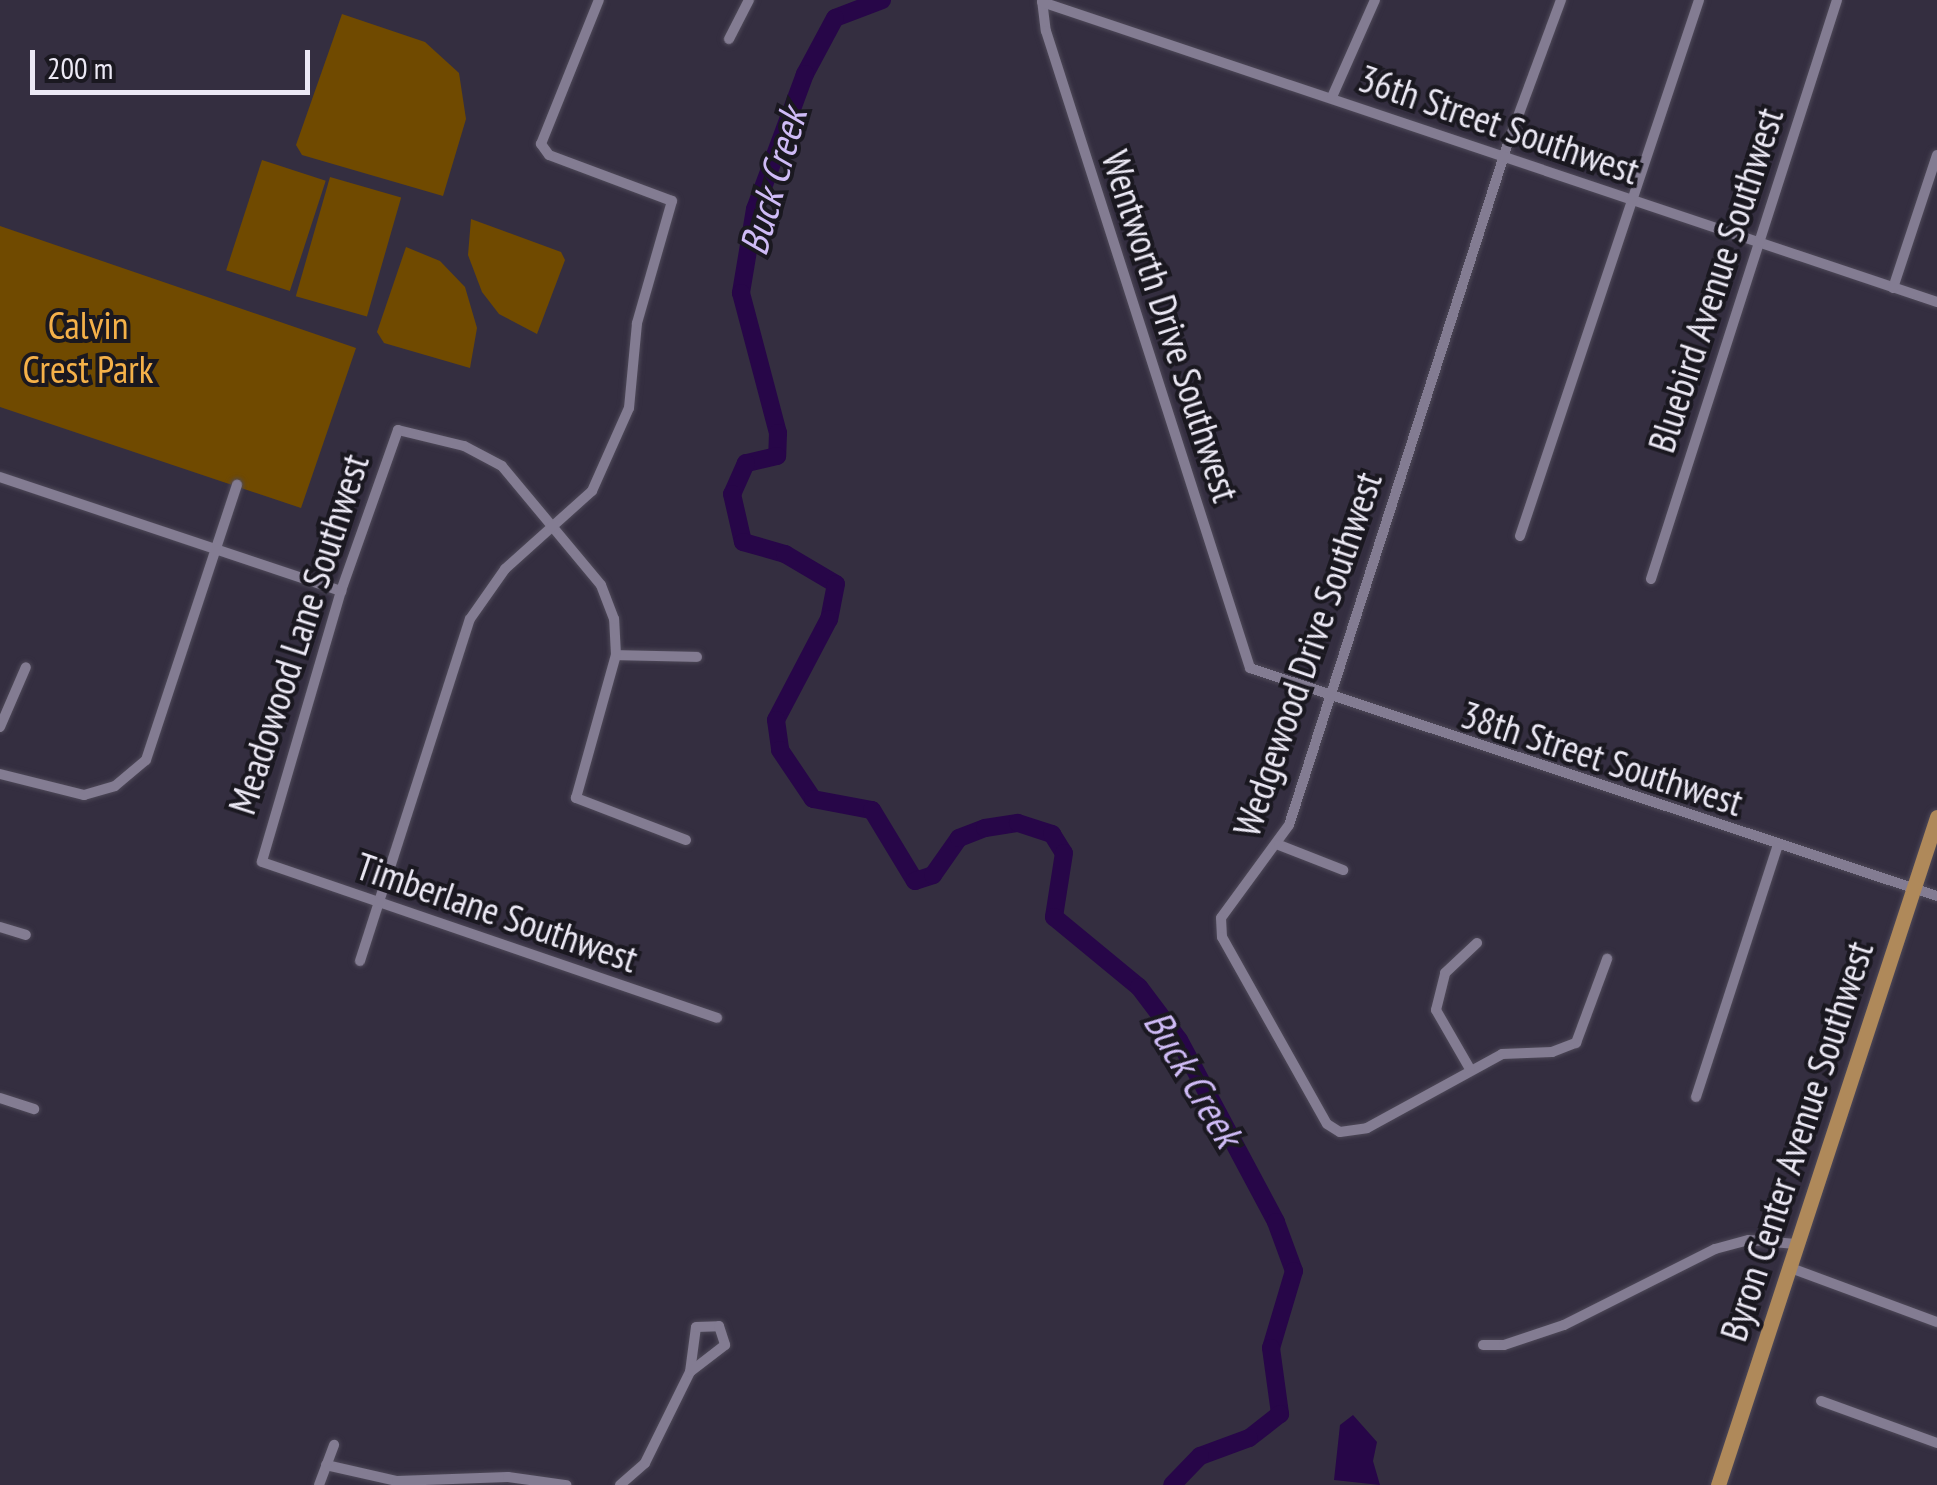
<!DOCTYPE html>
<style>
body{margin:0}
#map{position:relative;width:1937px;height:1485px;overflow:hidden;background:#342e40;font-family:"PT Sans Narrow",sans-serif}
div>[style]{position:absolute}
.green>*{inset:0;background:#704a00;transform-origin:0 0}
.water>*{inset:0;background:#270648}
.river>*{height:18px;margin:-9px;padding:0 9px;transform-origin:9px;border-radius:9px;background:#270648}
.roads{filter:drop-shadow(0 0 2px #4e4958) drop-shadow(0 0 2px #4e4958)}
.street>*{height:10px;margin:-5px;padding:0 5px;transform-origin:5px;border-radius:5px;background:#837c92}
.primary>*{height:15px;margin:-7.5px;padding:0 7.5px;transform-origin:7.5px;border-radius:7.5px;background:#af895a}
span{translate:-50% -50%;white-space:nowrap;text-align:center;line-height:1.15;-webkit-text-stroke:8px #1a1820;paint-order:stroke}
.street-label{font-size:38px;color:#ece9f5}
.park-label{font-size:38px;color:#f5b149}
.water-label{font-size:40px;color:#cfbbf6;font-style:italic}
.scale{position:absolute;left:30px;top:50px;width:280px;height:45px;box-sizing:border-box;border:5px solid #ece9f5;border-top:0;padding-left:12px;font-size:30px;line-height:35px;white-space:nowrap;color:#ece9f5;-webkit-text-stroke:8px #1a1820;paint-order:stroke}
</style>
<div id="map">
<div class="green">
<div style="clip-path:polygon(342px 14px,425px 42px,459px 73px,466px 119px,443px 196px,302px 155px,296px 145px)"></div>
<div style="left:262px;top:160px;width:67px;height:116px;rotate:18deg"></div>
<div style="left:330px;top:177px;width:74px;height:124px;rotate:16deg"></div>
<div style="clip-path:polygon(471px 219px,561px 252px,565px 260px,537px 334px,499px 314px,482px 292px,468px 255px)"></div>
<div style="clip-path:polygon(0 226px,356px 348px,301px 508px,0 407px)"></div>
<div style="clip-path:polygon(406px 247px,440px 261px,465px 287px,477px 328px,470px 368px,384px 343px,377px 332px)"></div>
</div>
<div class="water">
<div style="clip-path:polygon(1353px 1415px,1377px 1442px,1373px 1461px,1380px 1485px,1334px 1480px,1340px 1425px)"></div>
</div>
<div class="river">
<div style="left:882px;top:0;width:50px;rotate:159deg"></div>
<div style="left:835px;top:18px;width:64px;rotate:118.2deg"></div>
<div style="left:805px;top:74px;width:144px;rotate:110.3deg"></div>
<div style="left:755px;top:209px;width:85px;rotate:99.5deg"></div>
<div style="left:741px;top:293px;width:145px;rotate:75.2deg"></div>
<div style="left:778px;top:433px;width:23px;rotate:92deg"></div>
<div style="left:777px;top:456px;width:32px;rotate:167deg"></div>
<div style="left:746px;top:463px;width:34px;rotate:114deg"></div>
<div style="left:732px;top:494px;width:49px;rotate:77.1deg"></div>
<div style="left:743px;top:542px;width:44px;rotate:15.9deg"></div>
<div style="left:785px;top:554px;width:59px;rotate:30.5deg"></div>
<div style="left:836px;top:584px;width:36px;rotate:101deg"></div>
<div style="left:829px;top:619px;width:114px;rotate:117.7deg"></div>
<div style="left:776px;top:720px;width:30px;rotate:82deg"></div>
<div style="left:780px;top:750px;width:59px;rotate:56deg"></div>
<div style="left:813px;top:799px;width:60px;rotate:10.6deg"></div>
<div style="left:872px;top:810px;width:83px;rotate:58.8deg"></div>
<div style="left:915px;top:881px;width:19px;rotate:-18deg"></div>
<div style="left:933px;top:875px;width:45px;rotate:-54.9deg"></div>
<div style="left:959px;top:838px;width:28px;rotate:-21deg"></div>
<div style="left:985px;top:828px;width:33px;rotate:-9deg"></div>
<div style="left:1018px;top:823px;width:36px;rotate:18deg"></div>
<div style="left:1052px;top:834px;width:22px;rotate:58deg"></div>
<div style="left:1064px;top:853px;width:65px;rotate:98.9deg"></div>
<div style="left:1054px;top:917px;width:110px;rotate:39.5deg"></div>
<div style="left:1139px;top:987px;width:66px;rotate:53deg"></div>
<div style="left:1179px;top:1040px;width:206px;rotate:61.9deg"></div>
<div style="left:1276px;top:1222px;width:52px;rotate:69.8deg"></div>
<div style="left:1294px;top:1271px;width:80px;rotate:106.6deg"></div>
<div style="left:1271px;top:1348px;width:67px;rotate:82.2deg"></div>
<div style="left:1280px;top:1414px;width:39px;rotate:142deg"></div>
<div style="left:1249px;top:1438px;width:52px;rotate:159.8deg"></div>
<div style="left:1200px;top:1456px;width:40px;rotate:134deg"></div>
</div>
<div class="roads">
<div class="street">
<div style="left:1042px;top:0;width:31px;rotate:83deg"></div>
<div style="left:1046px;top:31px;width:669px;rotate:72.24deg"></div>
<div style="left:1250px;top:668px;width:724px;rotate:18.36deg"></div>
<div style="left:1561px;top:0;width:153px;rotate:110.3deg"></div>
<div style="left:1508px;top:143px;width:716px;rotate:107.8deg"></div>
<div style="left:1289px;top:825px;width:115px;rotate:126.2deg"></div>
<div style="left:1221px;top:918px;width:19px;rotate:87deg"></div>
<div style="left:1222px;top:937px;width:214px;rotate:60.7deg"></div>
<div style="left:1327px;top:1124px;width:15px;rotate:32deg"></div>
<div style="left:1340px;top:1132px;width:27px;rotate:-8deg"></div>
<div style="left:1367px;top:1128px;width:154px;rotate:-28.7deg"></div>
<div style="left:1502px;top:1054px;width:50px;rotate:-2.3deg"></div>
<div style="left:1552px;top:1052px;width:26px;rotate:-21deg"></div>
<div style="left:1576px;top:1043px;width:90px;rotate:-69.7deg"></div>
<div style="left:1042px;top:2px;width:944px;rotate:18.53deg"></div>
<div style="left:729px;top:39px;width:44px;rotate:-62.9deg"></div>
<div style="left:1332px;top:97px;width:106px;rotate:-66.1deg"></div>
<div style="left:1893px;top:288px;width:140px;rotate:-71.7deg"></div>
<div style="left:0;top:477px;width:360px;rotate:18.5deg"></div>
<div style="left:1520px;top:536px;width:565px;rotate:-71.53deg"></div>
<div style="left:1651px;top:579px;width:608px;rotate:-72.19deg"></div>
<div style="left:616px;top:655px;width:81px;rotate:1.4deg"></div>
<div style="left:0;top:727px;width:65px;rotate:-66.6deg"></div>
<div style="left:0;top:774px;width:87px;rotate:14deg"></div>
<div style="left:84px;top:795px;width:32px;rotate:-16deg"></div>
<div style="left:115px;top:786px;width:40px;rotate:-40deg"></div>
<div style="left:146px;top:760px;width:290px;rotate:-71.7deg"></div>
<div style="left:686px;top:840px;width:118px;rotate:-159.1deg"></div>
<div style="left:576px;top:798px;width:148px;rotate:-74.4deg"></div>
<div style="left:616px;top:655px;width:36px;rotate:-93deg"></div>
<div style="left:614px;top:619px;width:36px;rotate:-111deg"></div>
<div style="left:601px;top:585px;width:155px;rotate:-129.8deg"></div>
<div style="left:502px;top:466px;width:43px;rotate:-152.2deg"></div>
<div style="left:464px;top:446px;width:68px;rotate:-166.4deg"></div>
<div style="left:398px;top:430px;width:171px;rotate:109.5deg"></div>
<div style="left:341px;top:591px;width:282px;rotate:106.3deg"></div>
<div style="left:262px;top:862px;width:481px;rotate:18.9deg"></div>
<div style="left:1279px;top:845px;width:69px;rotate:21.3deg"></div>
<div style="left:0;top:927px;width:27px;rotate:17deg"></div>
<div style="left:360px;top:961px;width:359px;rotate:-72.2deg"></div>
<div style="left:470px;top:619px;width:61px;rotate:-55deg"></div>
<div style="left:505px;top:569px;width:117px;rotate:-41.9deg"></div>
<div style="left:592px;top:491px;width:91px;rotate:-66deg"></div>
<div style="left:629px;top:408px;width:85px;rotate:-84.6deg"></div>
<div style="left:637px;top:323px;width:127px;rotate:-74deg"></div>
<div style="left:672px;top:201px;width:131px;rotate:-159.5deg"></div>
<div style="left:549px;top:155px;width:14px;rotate:-126deg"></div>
<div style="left:541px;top:144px;width:155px;rotate:-68.1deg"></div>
<div style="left:1470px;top:1069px;width:68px;rotate:-120deg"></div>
<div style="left:1436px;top:1010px;width:38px;rotate:-76deg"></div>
<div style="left:1445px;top:973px;width:44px;rotate:-43.2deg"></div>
<div style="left:1696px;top:1097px;width:263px;rotate:-72deg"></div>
<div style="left:0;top:1098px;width:36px;rotate:18deg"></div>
<div style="left:1788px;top:1267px;width:159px;rotate:20.3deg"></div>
<div style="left:1483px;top:1345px;width:21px"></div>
<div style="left:1504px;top:1345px;width:63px;rotate:-18.4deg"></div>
<div style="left:1564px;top:1325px;width:169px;rotate:-26.7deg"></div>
<div style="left:1715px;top:1249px;width:35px;rotate:-15deg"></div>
<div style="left:1749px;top:1240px;width:47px;rotate:4.9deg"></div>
<div style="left:1821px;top:1401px;width:123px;rotate:19.9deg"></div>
<div style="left:326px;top:1465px;width:73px;rotate:12.7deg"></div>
<div style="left:397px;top:1481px;width:111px;rotate:-2.1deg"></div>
<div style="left:508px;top:1477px;width:59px;rotate:7.9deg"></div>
<div style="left:319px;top:1485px;width:43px;rotate:-69.4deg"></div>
<div style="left:620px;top:1485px;width:33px;rotate:-41deg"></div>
<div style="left:645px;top:1463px;width:102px;rotate:-63.7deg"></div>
<div style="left:690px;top:1372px;width:45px;rotate:-82.4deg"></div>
<div style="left:696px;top:1327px;width:23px;rotate:-2deg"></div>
<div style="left:719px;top:1326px;width:20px;rotate:72deg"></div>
<div style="left:725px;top:1345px;width:44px;rotate:142.4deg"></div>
</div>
<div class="primary">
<div style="left:1718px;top:1485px;width:703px;rotate:-71.85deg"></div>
</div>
</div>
<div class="street-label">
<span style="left:1499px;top:124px;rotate:19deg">36th Street Southwest</span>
<span style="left:1715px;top:280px;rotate:-72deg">Bluebird Avenue Southwest</span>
<span style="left:1171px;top:326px;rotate:72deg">Wentworth Drive Southwest</span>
<span style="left:298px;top:634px;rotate:-72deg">Meadowood Lane Southwest</span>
<span style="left:1307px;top:654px;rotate:-71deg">Wedgewood Drive Southwest</span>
<span style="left:1602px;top:758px;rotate:18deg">38th Street Southwest</span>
<span style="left:497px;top:912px;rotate:19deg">Timberlane Southwest</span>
<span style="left:1796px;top:1141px;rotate:-72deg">Byron Center Avenue Southwest</span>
</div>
<div class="park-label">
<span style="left:88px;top:347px">Calvin<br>Crest Park</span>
</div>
<div class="water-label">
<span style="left:772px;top:181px;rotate:-74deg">Buck Creek</span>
<span style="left:1194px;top:1078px;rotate:59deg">Buck Creek</span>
</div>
<div class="scale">200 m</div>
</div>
